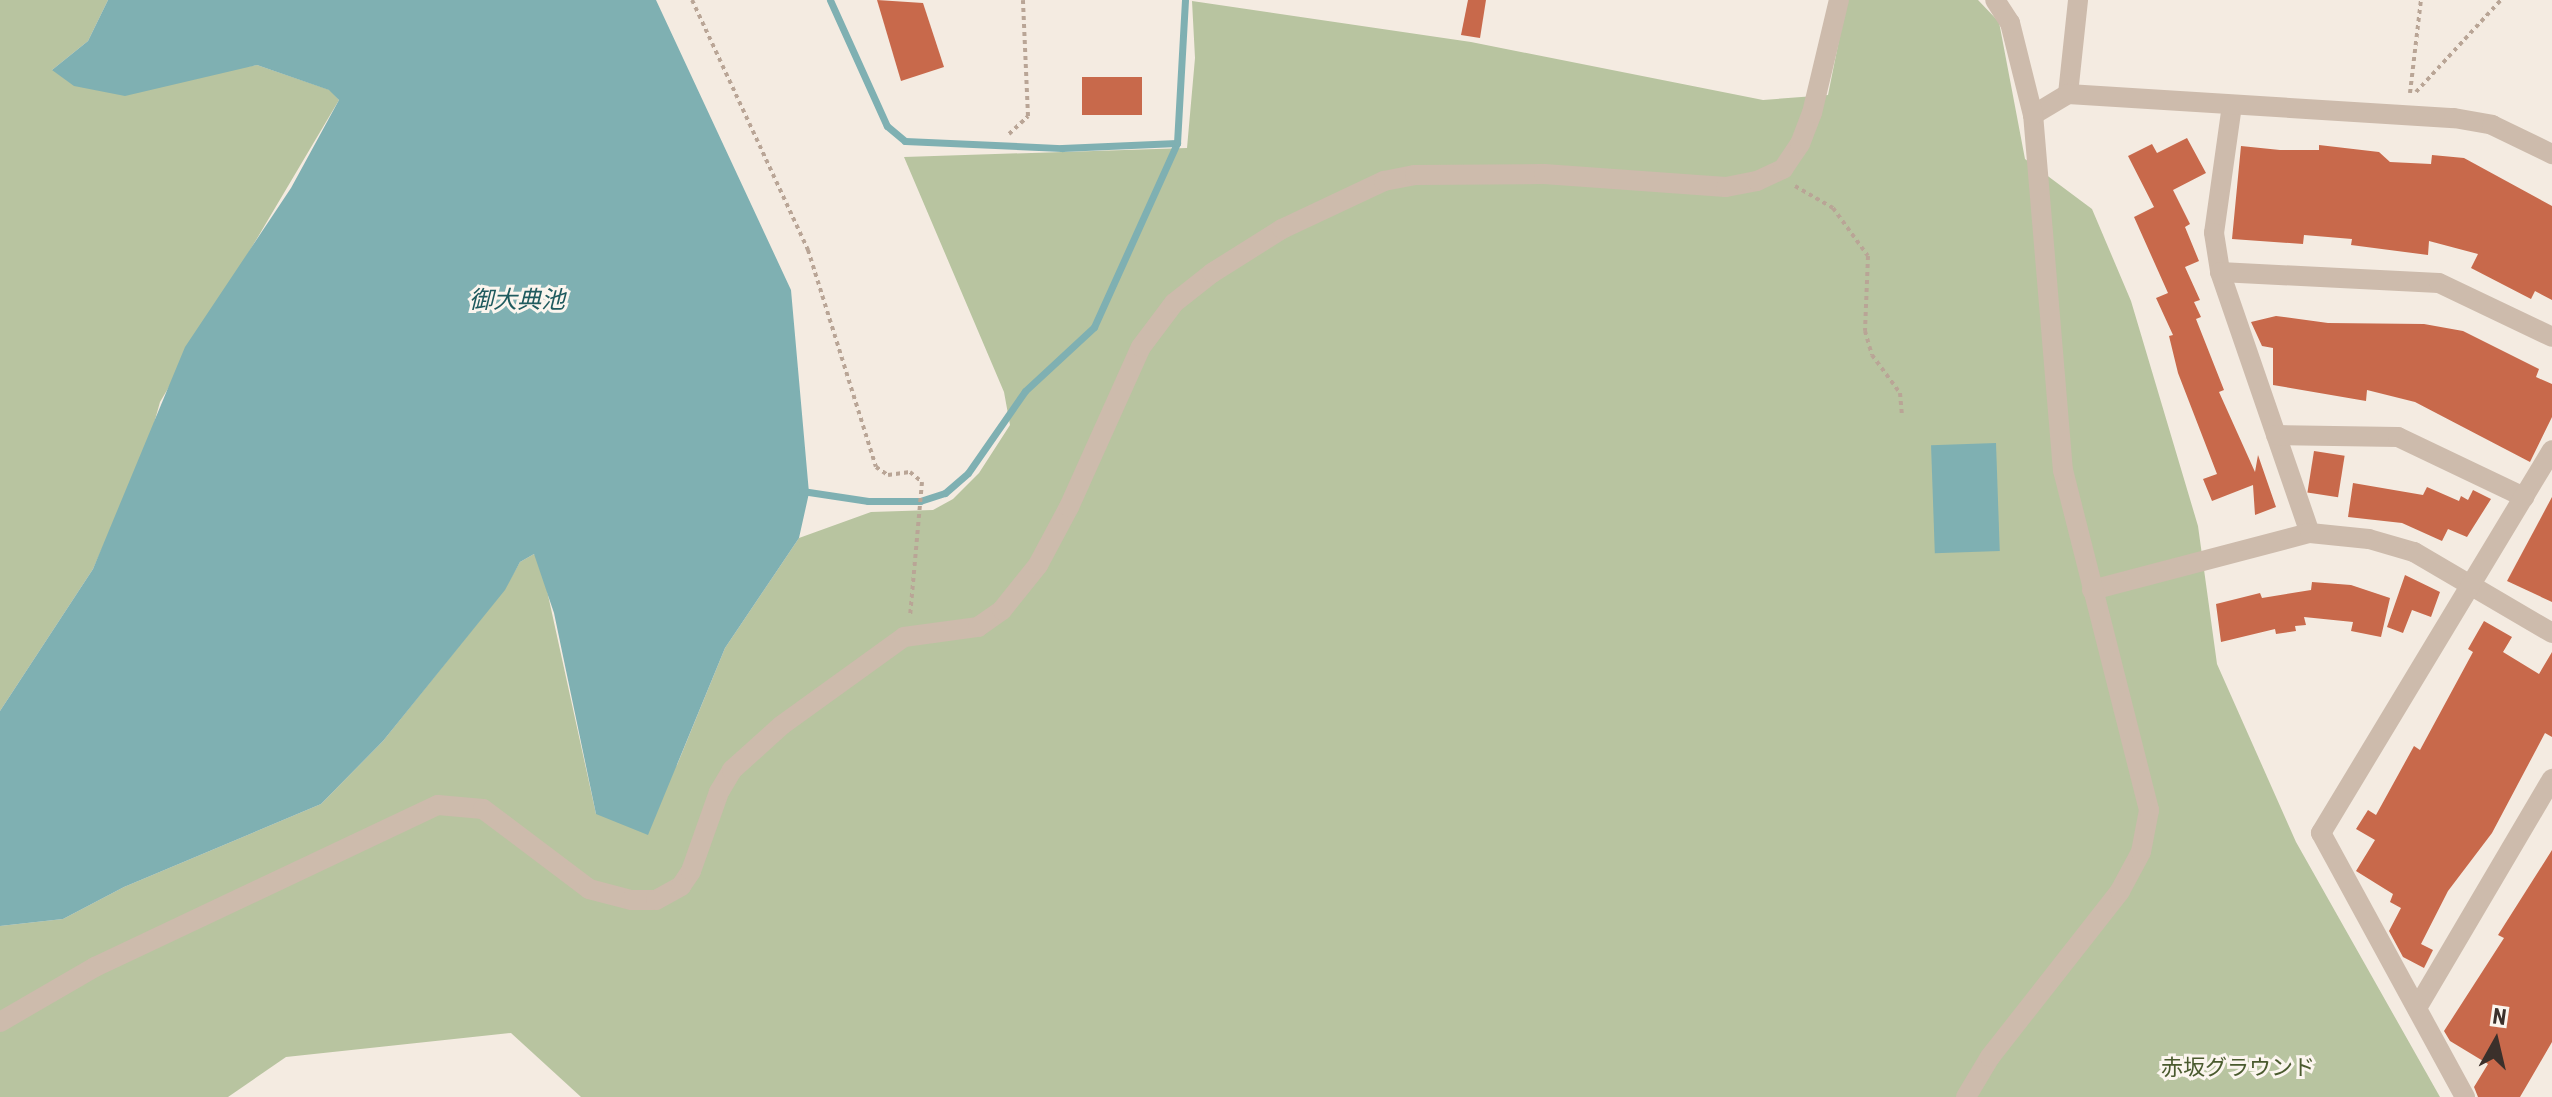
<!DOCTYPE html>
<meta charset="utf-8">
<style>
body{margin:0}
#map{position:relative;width:2552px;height:1097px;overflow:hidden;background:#f4ebe1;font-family:"Roboto Condensed","Noto Sans JP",sans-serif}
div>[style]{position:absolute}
.green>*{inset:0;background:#b8c4a0}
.water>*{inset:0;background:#7fb0b2;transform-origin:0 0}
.stream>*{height:7px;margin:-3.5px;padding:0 3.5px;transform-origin:3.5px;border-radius:3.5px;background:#7fb0b2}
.building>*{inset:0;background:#c8694b;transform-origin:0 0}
.path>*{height:4px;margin-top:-2px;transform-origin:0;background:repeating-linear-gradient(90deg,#b9a596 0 4px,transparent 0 8px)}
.minor>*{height:20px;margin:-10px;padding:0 10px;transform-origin:10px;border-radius:10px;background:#cdbbac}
span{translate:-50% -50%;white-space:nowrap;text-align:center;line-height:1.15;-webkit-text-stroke:6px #fbf5ee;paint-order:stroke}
.park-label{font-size:22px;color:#4a5a2e}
.water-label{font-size:24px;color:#1f5a5e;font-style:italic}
.north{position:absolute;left:2456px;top:1001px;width:80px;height:80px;-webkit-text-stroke:6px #fbf5ee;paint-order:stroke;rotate:8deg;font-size:22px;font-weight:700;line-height:32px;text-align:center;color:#3b302b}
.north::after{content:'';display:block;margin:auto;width:28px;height:36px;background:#3b302b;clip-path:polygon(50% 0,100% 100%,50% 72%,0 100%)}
</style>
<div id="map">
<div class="green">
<div style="clip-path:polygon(0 0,108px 0,88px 41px,52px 70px,220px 71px,257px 65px,330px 90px,339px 100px,160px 402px,148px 445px,93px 569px,0 711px)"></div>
<div style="clip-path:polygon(1847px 0,1978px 0,1999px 22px,2025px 159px,2092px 209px,2131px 301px,2198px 526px,2217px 664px,2296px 842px,2440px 1097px,581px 1097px,511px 1033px,286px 1057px,228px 1097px,0 1097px,0 926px,63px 919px,124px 887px,321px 804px,383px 741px,504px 590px,520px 562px,534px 554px,541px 563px,596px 814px,677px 765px,725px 648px,799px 538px,871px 512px,933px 510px,953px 499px,979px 473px,1010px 425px,1004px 392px,904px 157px,1187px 148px,1195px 58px,1192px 1px,1471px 42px,1763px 100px,1828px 95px)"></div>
</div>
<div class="water">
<div style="clip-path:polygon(108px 0,656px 0,791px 290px,809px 493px,799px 538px,725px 648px,648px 835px,596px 814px,554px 613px,534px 554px,520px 562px,505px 590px,383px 741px,321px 804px,124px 887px,63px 919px,0 926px,0 711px,93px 569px,185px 347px,291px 188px,339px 100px,329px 90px,257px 65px,125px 96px,74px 86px,52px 70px,88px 41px)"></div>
<div style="left:1996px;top:443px;width:108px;height:65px;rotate:88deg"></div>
</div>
<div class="stream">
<div style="left:830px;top:0;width:138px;rotate:65.7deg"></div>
<div style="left:887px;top:126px;width:23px;rotate:40deg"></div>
<div style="left:905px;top:141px;width:157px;rotate:2.6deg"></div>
<div style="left:1062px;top:148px;width:115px;rotate:-2.5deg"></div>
<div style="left:802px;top:491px;width:67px;rotate:8.6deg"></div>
<div style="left:868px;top:501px;width:52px"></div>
<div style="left:920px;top:501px;width:26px;rotate:-18deg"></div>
<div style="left:945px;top:493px;width:30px;rotate:-41deg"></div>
<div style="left:968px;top:473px;width:100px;rotate:-55.2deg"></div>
<div style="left:1025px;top:391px;width:94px;rotate:-42.8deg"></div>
<div style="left:1094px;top:327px;width:202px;rotate:-65.7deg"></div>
<div style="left:1177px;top:143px;width:143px;rotate:-86.8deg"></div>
</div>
<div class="building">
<div style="clip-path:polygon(877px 0,923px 3px,944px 67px,901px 81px)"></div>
<div style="clip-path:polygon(1468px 0,1486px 0,1480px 38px,1461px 35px)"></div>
<div style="left:1142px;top:77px;width:38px;height:60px;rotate:90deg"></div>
<div style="clip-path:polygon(2187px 138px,2206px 173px,2173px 190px,2190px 224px,2185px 227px,2199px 261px,2185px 267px,2200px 300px,2194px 302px,2201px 317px,2196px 319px,2224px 390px,2219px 392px,2255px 472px,2258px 455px,2276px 507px,2255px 515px,2253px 485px,2212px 501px,2203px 479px,2217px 474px,2178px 373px,2169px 336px,2173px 335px,2156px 298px,2168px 293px,2134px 217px,2154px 207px,2128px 156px,2152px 144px,2157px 153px)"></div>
<div style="clip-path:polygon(2319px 145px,2379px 152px,2390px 162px,2431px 164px,2432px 155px,2464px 158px,2552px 206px,2552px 300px,2535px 291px,2531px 299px,2471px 268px,2478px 254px,2429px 241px,2428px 255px,2351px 245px,2352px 239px,2304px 235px,2303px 244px,2232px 239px,2241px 146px,2280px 150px,2319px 150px)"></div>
<div style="clip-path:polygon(2276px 316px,2328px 323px,2424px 324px,2463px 331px,2539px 369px,2536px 377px,2552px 384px,2552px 417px,2530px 462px,2415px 402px,2367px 390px,2366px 401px,2273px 385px,2273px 348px,2262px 346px,2251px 322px)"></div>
<div style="left:2314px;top:451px;width:31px;height:42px;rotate:9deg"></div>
<div style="clip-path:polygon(2353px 483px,2423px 495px,2427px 487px,2459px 501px,2461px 496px,2468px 500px,2473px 490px,2491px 499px,2467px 537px,2448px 529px,2442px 541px,2402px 523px,2348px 517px)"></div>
<div style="clip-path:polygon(2552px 497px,2552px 602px,2507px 581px)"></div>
<div style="clip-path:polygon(2405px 575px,2440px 592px,2431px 617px,2412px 610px,2403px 633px,2387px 627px)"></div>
<div style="clip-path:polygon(2312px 582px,2351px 585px,2390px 598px,2381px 637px,2351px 631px,2353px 622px,2304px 617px,2306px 625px,2295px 626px,2296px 631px,2276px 634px,2275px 629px,2221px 642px,2216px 604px,2260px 593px,2262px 598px,2311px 590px)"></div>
<div style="clip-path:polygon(2484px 621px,2512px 637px,2503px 652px,2539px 674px,2552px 652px,2552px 737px,2545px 733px,2492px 833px,2448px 891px,2421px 944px,2433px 950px,2424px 968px,2403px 957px,2389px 931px,2401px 908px,2390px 902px,2393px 894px,2356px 871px,2375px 840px,2356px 829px,2368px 810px,2376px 815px,2414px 746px,2420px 750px,2473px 652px,2468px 649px)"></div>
<div style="clip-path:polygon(2552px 850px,2552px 1042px,2520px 1097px,2478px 1097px,2474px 1087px,2488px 1064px,2450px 1041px,2444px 1031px,2504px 938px,2498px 935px)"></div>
</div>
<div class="path">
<div style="left:692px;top:0;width:276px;rotate:65.1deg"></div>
<div style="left:808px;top:250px;width:227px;rotate:72.6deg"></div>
<div style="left:876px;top:467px;width:14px;rotate:34deg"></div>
<div style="left:888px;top:475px;width:22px;rotate:-8deg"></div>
<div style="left:910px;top:472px;width:16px;rotate:40deg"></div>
<div style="left:922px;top:482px;width:135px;rotate:95.1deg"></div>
<div style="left:2416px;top:92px;width:125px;rotate:-47.3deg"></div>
<div style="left:2410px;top:93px;width:94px;rotate:-83.3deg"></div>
<div style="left:1009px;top:134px;width:26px;rotate:-43deg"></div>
<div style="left:1028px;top:116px;width:116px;rotate:-92.5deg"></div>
<div style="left:1795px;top:186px;width:44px;rotate:30.1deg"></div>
<div style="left:1833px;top:208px;width:59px;rotate:53.9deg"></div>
<div style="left:1868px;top:256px;width:75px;rotate:92.3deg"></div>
<div style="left:1865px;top:331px;width:25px;rotate:74deg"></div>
<div style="left:1872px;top:355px;width:47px;rotate:53.6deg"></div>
<div style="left:1900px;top:393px;width:22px;rotate:85deg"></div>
</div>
<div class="minor">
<div style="left:2068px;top:94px;width:95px;rotate:-83.9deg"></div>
<div style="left:2232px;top:105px;width:129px;rotate:98deg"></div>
<div style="left:2214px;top:233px;width:39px;rotate:81deg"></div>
<div style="left:2220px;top:272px;width:276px;rotate:71deg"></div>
<div style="left:2033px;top:115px;width:41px;rotate:-31deg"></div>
<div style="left:2068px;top:94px;width:387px;rotate:3.6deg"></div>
<div style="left:2454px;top:118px;width:39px;rotate:10deg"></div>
<div style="left:2492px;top:125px;width:67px;rotate:25.8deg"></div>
<div style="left:2220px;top:272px;width:219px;rotate:2.9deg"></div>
<div style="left:2439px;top:283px;width:125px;rotate:25.5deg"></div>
<div style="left:2276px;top:435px;width:122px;rotate:0.9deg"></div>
<div style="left:2398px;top:437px;width:140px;rotate:25.5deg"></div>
<div style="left:2092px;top:590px;width:225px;rotate:-14.7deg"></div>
<div style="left:2310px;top:533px;width:59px;rotate:5.8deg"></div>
<div style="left:2369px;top:539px;width:47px;rotate:16.1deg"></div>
<div style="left:2414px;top:552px;width:160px;rotate:30.4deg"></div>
<div style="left:2417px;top:1008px;width:266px;rotate:-59.5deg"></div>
<div style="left:0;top:1022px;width:110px;rotate:-30.1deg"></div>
<div style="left:95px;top:967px;width:379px;rotate:-25.3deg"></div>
<div style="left:438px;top:805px;width:45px;rotate:5.1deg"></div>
<div style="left:483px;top:809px;width:133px;rotate:37deg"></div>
<div style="left:589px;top:889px;width:43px;rotate:14.7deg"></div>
<div style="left:631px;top:900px;width:25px"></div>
<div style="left:656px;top:900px;width:29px;rotate:-29deg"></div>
<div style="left:681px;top:886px;width:18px;rotate:-56deg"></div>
<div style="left:691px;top:871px;width:84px;rotate:-70.5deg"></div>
<div style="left:719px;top:792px;width:26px;rotate:-59deg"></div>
<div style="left:732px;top:770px;width:67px;rotate:-42deg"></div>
<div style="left:782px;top:725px;width:150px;rotate:-35.8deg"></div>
<div style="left:904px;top:637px;width:75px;rotate:-7.7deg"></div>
<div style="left:978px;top:627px;width:29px;rotate:-35deg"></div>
<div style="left:1002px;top:610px;width:58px;rotate:-51.3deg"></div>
<div style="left:1038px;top:565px;width:66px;rotate:-61.9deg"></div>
<div style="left:1069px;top:507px;width:175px;rotate:-65.8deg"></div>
<div style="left:1141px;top:347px;width:55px;rotate:-53.1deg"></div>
<div style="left:1174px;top:303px;width:48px;rotate:-38.3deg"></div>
<div style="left:1212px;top:273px;width:83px;rotate:-32.2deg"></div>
<div style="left:1282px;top:229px;width:113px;rotate:-25.2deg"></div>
<div style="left:1384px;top:181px;width:32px;rotate:-11deg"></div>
<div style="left:1415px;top:175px;width:129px;rotate:-0.4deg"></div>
<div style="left:1544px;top:174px;width:182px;rotate:4.1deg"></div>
<div style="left:1726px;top:187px;width:32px;rotate:-11deg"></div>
<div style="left:1757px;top:181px;width:29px;rotate:-25deg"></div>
<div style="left:1783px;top:169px;width:30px;rotate:-56deg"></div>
<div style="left:1800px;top:144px;width:33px;rotate:-69deg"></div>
<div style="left:1812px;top:113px;width:116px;rotate:-76.6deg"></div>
<div style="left:1966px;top:1097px;width:47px;rotate:-59deg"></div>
<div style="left:1990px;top:1057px;width:211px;rotate:-51.9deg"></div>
<div style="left:2120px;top:891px;width:44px;rotate:-61.7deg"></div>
<div style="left:2141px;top:852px;width:43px;rotate:-79.2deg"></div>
<div style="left:2149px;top:810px;width:350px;rotate:-104.2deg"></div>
<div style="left:2063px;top:471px;width:357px;rotate:-94.8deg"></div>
<div style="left:2033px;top:115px;width:95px;rotate:-104deg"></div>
<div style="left:2010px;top:23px;width:27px;rotate:-123deg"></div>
<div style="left:2465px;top:1097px;width:301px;rotate:-118.6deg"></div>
<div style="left:2321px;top:833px;width:447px;rotate:-58.9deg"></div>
</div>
<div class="park-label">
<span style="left:2238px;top:1068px">赤坂グラウンド</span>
</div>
<div class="water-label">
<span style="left:517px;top:301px">御大典池</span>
</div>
<div class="north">N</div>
</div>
